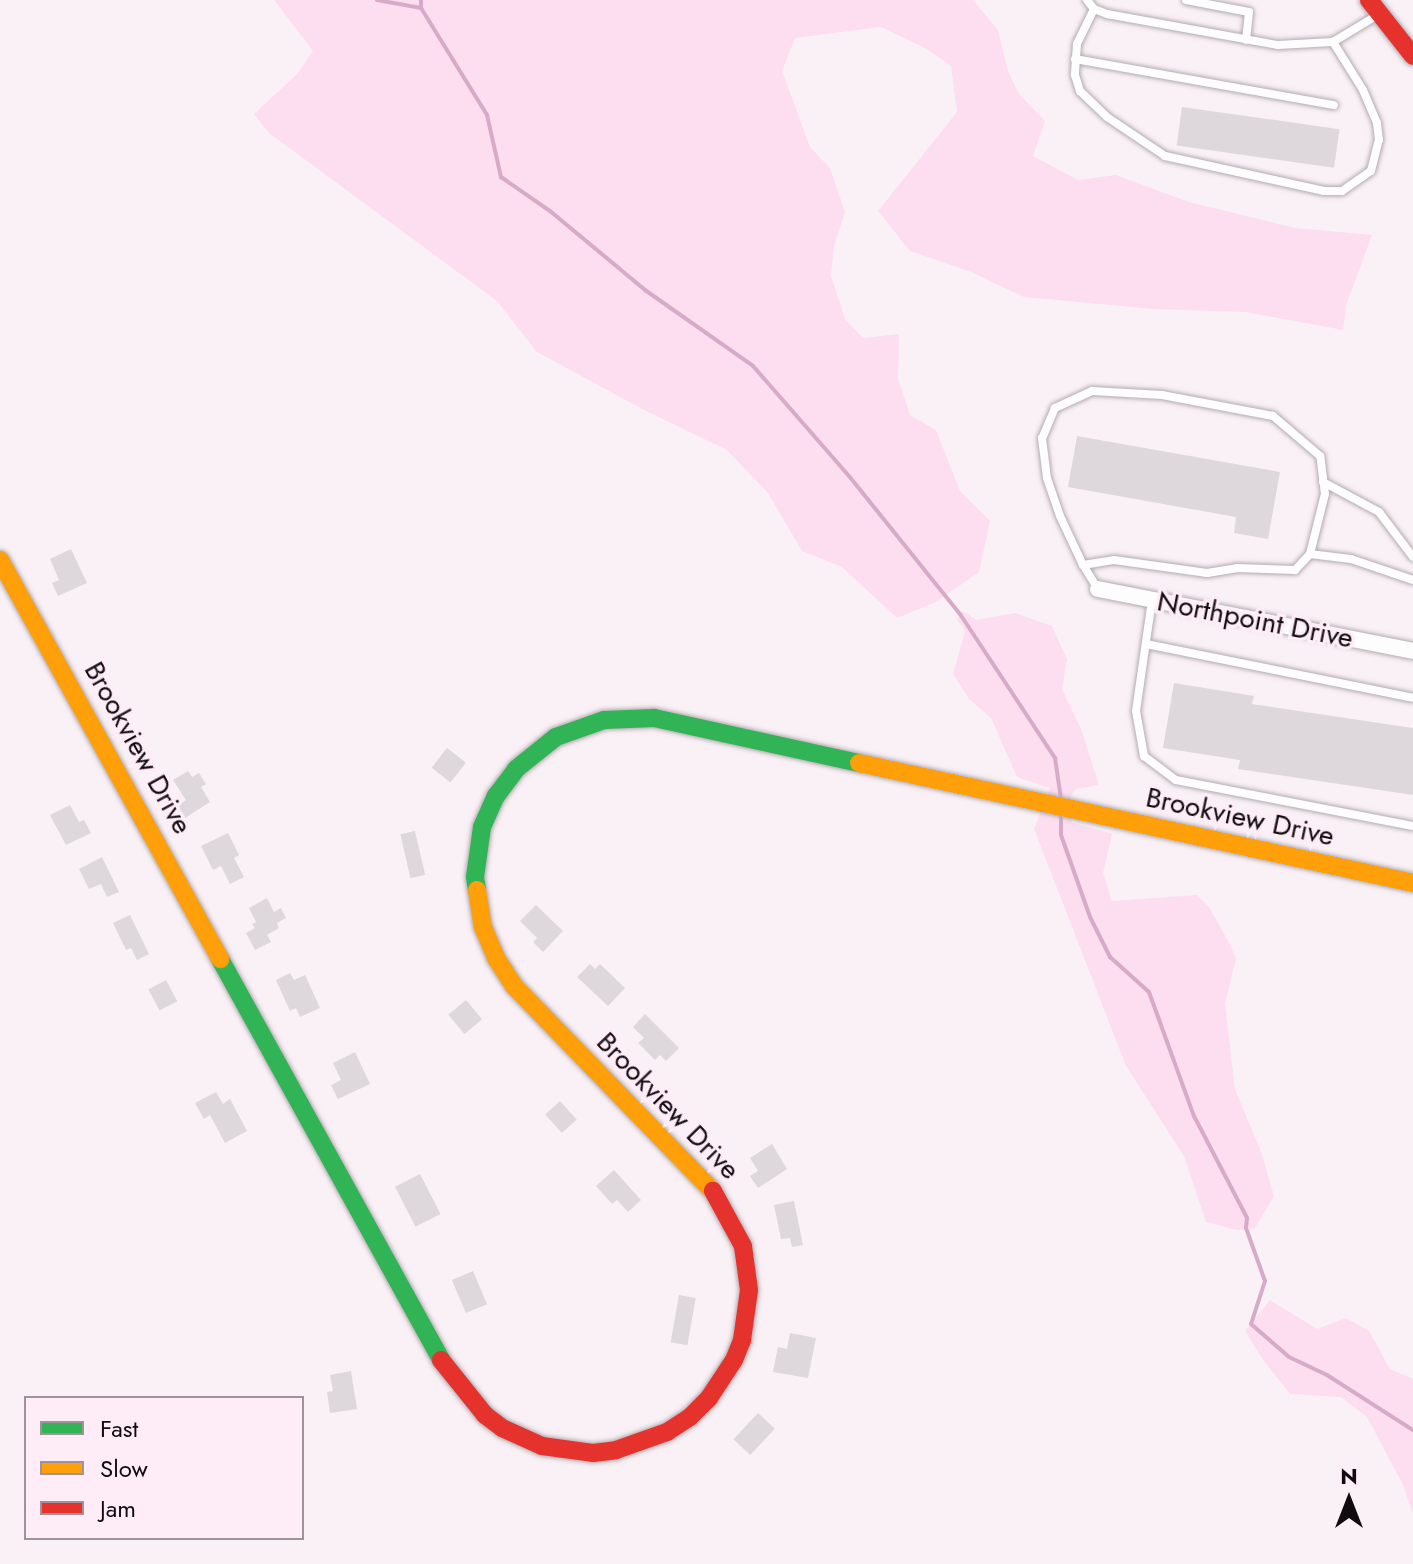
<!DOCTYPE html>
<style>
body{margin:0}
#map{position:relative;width:1413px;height:1564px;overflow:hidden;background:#faf1f6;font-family:Jost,sans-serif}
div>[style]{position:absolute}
.green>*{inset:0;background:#fcdef0}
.stream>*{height:4px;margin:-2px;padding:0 2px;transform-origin:2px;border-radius:2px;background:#d7abc7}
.building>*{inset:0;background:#ded7db;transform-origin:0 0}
.roads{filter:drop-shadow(0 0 2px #b2abaf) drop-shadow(0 0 2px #b2abaf)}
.lane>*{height:8px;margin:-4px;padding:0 4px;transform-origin:4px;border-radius:4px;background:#fefdfe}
.street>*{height:16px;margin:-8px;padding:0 8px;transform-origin:8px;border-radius:8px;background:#fefdfe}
.fast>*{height:18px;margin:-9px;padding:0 9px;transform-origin:9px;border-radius:9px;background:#30b455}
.slow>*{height:18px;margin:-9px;padding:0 9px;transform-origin:9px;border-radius:9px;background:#ff9f0a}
.jam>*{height:18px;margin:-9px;padding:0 9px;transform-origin:9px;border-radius:9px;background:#e5322d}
span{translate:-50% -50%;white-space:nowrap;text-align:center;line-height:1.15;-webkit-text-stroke:7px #feedf7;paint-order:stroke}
.street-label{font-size:28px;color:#110b0f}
.legend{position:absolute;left:24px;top:1396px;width:280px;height:144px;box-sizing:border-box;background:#feedf7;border:2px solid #9f939a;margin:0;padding:10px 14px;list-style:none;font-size:24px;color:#110b0f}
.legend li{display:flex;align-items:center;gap:16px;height:40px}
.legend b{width:40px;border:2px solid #9f939a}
.north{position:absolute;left:1309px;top:1460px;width:80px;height:80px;-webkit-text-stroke:6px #feedf7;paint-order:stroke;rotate:0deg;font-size:22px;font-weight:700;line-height:32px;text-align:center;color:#110b0f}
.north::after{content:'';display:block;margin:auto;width:28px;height:36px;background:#110b0f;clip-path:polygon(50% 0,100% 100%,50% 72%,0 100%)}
</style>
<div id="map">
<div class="green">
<div style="clip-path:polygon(274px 0,973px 0,998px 30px,1008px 71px,1019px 94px,1045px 121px,1033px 156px,1078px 180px,1116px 175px,1189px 202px,1295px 228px,1372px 235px,1346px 305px,1343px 330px,1245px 312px,1153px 309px,1024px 297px,971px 272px,910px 251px,878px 211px,957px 112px,951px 66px,927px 49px,881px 27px,795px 38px,782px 71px,810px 147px,830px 168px,845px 212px,834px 246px,831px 276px,845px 319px,863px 338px,899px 334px,898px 378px,910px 415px,936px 430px,960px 491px,990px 521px,979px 572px,936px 602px,897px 618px,842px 567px,802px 551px,768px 493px,727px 450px,644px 410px,537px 352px,497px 301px,269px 133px,254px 114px,297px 74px,313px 51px)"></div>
<div style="clip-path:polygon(963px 611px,976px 620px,1015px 613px,1052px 626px,1067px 659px,1062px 689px,1081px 729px,1099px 785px,1076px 789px,1071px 796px,1071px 822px,1112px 834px,1103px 873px,1112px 901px,1197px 895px,1209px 907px,1228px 941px,1236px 958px,1225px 1004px,1235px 1089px,1262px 1154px,1274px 1196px,1255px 1228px,1237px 1230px,1206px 1222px,1184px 1156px,1126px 1066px,1034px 829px,1050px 788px,1017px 777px,991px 718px,969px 699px,953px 674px,965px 631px,957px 619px)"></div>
<div style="clip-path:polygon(1270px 1300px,1317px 1329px,1346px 1318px,1369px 1331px,1390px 1369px,1413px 1379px,1413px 1514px,1403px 1485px,1367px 1417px,1341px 1397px,1290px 1394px,1263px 1360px,1245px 1331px)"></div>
</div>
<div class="stream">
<div style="left:377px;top:0;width:45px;rotate:10.3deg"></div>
<div style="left:421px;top:0;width:8px;rotate:90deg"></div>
<div style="left:421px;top:8px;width:126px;rotate:58.3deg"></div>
<div style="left:487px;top:115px;width:64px;rotate:77.3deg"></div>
<div style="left:501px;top:177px;width:60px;rotate:34.8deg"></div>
<div style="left:550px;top:211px;width:124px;rotate:39.7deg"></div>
<div style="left:645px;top:290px;width:132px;rotate:35.1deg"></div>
<div style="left:753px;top:366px;width:146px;rotate:48.9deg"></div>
<div style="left:849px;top:476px;width:177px;rotate:51.2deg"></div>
<div style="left:960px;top:614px;width:173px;rotate:56.6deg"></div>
<div style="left:1055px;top:758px;width:41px;rotate:81.7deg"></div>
<div style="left:1061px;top:816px;width:19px;rotate:90deg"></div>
<div style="left:1061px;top:835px;width:87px;rotate:70.5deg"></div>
<div style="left:1090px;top:917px;width:45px;rotate:63.4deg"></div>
<div style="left:1110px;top:957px;width:52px;rotate:41.9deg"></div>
<div style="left:1149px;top:992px;width:132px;rotate:70.1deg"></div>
<div style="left:1194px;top:1116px;width:115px;rotate:62.5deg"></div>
<div style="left:1247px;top:1218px;width:10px;rotate:96deg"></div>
<div style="left:1246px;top:1228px;width:56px;rotate:70.3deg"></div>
<div style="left:1265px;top:1281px;width:45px;rotate:108deg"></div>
<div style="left:1251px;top:1324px;width:50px;rotate:41deg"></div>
<div style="left:1289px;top:1357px;width:42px;rotate:25.3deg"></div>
<div style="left:1327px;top:1375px;width:102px;rotate:32.6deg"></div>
</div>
<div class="building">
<div style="left:1182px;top:107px;width:159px;height:39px;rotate:8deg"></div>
<div style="clip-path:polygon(1077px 436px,1280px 472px,1268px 539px,1234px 533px,1236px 517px,1068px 487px)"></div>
<div style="clip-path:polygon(71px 549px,87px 583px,58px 596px,52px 583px,59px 580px,50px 559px)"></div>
<div style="clip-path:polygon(1174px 683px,1254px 696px,1252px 704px,1413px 728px,1413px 795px,1238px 769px,1240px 760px,1163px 748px)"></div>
<div style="left:447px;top:748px;width:24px;height:25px;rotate:38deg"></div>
<div style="clip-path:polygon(188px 771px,192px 777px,199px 773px,206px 784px,201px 787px,210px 802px,185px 818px,177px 806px,186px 800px,173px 780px)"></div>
<div style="clip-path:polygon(70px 805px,79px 822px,84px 820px,91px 833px,66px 845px,50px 815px)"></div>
<div style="left:415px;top:831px;width:45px;height:15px;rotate:77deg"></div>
<div style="clip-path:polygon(228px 833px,239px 855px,234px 858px,244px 877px,230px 884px,221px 866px,213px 870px,201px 846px)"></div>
<div style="clip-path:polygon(102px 857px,119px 892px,107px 897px,101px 884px,89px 889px,79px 869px)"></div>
<div style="clip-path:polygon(267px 898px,274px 912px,281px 908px,286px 918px,277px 923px,279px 928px,267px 935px,271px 942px,255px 950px,246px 933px,255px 928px,252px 924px,256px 922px,249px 908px)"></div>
<div style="clip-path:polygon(536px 905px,563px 931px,543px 952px,533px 942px,537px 938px,520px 921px)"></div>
<div style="clip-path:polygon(130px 915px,149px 954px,137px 960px,131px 948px,126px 950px,113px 923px)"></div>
<div style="clip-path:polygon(590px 964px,595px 969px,600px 964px,625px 988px,608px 1006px,577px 977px)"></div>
<div style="clip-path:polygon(290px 973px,294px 980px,305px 975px,320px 1008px,300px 1017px,296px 1008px,290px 1011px,276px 980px)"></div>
<div style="left:166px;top:980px;width:24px;height:20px;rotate:62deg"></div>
<div style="left:466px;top:1000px;width:25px;height:23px;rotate:50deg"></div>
<div style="clip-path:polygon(645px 1014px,679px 1048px,666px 1061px,660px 1055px,655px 1060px,638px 1043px,644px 1038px,633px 1027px)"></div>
<div style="clip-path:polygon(355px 1052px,370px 1084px,338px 1099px,331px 1085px,341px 1080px,333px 1063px)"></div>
<div style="clip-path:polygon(216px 1092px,223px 1104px,230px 1099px,247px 1131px,225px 1143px,210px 1115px,204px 1119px,195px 1103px)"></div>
<div style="left:560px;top:1101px;width:25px;height:20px;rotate:48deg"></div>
<div style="clip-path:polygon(772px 1144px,787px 1169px,758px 1188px,750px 1176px,758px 1171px,750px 1158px)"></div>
<div style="clip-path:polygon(614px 1170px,641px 1200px,628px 1212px,617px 1200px,612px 1204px,596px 1186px)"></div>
<div style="left:420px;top:1174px;width:45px;height:28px;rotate:63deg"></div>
<div style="clip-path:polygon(794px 1201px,803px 1245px,792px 1247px,790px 1238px,781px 1239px,774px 1205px)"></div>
<div style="left:473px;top:1271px;width:36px;height:23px;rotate:67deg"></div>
<div style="left:679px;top:1295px;width:17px;height:48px;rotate:10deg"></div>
<div style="clip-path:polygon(790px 1333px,816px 1338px,808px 1378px,773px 1372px,778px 1347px,787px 1349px)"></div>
<div style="clip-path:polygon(351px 1371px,357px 1409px,330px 1413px,327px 1392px,333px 1391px,330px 1375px)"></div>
<div style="left:758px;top:1413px;width:23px;height:36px;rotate:43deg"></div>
</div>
<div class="roads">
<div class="lane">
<div style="left:1087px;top:0;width:11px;rotate:52deg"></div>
<div style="left:1094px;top:9px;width:14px;rotate:21deg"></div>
<div style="left:1107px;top:14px;width:174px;rotate:10.3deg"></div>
<div style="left:1278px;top:45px;width:55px;rotate:-3.1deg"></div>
<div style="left:1333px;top:42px;width:50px;rotate:-31.2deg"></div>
<div style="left:1186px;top:0;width:64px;rotate:10.8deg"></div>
<div style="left:1249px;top:12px;width:28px;rotate:96deg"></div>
<div style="left:1094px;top:9px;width:39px;rotate:116deg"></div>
<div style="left:1077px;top:44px;width:31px;rotate:94deg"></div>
<div style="left:1075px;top:75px;width:17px;rotate:73deg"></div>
<div style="left:1080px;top:91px;width:37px;rotate:44deg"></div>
<div style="left:1107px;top:117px;width:70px;rotate:33.9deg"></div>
<div style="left:1165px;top:156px;width:163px;rotate:12.4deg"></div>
<div style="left:1324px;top:191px;width:18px"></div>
<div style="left:1342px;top:191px;width:35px;rotate:-35deg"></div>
<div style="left:1371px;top:171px;width:32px;rotate:-76deg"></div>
<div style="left:1379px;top:140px;width:17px;rotate:-97deg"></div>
<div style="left:1377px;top:123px;width:36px;rotate:-113deg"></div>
<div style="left:1363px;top:90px;width:57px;rotate:-122deg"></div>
<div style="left:1075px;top:59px;width:263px;rotate:10.1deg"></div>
<div style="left:1323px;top:482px;width:64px;rotate:28.2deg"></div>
<div style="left:1379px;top:512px;width:56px;rotate:52.9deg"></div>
<div style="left:1310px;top:554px;width:41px;rotate:7deg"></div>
<div style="left:1351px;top:559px;width:65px;rotate:18.7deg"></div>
<div style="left:1083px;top:565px;width:31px;rotate:-9deg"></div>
<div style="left:1114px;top:560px;width:94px;rotate:8deg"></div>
<div style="left:1207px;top:573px;width:30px;rotate:-9deg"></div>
<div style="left:1237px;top:568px;width:58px;rotate:2deg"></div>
<div style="left:1295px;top:570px;width:22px;rotate:-47deg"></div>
<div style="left:1310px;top:554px;width:62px;rotate:-76deg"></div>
<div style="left:1325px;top:494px;width:38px;rotate:-97deg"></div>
<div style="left:1320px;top:456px;width:62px;rotate:-139.6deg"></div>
<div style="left:1273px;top:416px;width:113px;rotate:-169.3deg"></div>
<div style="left:1162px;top:395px;width:70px;rotate:-176.7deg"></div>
<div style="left:1092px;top:391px;width:41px;rotate:155.3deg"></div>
<div style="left:1055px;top:408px;width:33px;rotate:113deg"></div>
<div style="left:1042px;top:438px;width:40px;rotate:82.9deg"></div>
<div style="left:1047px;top:478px;width:40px;rotate:71.1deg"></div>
<div style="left:1060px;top:516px;width:54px;rotate:64.9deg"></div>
<div style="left:1083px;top:565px;width:28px;rotate:58deg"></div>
<div style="left:1152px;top:600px;width:112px;rotate:98.2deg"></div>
<div style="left:1136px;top:711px;width:46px;rotate:79.9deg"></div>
<div style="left:1144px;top:756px;width:40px;rotate:37deg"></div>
<div style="left:1176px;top:780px;width:241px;rotate:11deg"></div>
<div style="left:1146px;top:644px;width:272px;rotate:11.4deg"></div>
</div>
<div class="street">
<div style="left:1098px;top:589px;width:321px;rotate:11.1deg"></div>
</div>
<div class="fast">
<div style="left:477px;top:890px;width:13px;rotate:-99deg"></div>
<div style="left:475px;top:877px;width:50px;rotate:-82deg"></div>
<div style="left:482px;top:827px;width:34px;rotate:-66deg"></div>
<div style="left:496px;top:796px;width:34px;rotate:-53deg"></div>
<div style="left:516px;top:769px;width:51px;rotate:-38.7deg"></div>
<div style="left:556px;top:737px;width:51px;rotate:-19.5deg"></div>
<div style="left:604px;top:720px;width:50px;rotate:-2.3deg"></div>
<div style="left:654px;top:718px;width:210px;rotate:12.4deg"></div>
<div style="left:220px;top:959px;width:458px;rotate:61.1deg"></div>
</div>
<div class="slow">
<div style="left:0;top:560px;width:456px;rotate:61.1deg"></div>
<div style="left:859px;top:763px;width:567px;rotate:12.22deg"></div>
<div style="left:477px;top:890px;width:37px;rotate:81deg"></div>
<div style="left:483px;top:927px;width:34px;rotate:67deg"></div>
<div style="left:496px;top:958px;width:33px;rotate:57deg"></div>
<div style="left:514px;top:986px;width:286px;rotate:45.9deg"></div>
</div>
<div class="jam">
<div style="left:1369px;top:0;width:71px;rotate:51.8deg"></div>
<div style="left:441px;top:1360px;width:70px;rotate:51.3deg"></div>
<div style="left:485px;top:1415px;width:21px;rotate:37deg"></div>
<div style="left:502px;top:1428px;width:44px;rotate:24.2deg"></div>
<div style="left:542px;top:1446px;width:51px;rotate:7.8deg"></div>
<div style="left:593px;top:1453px;width:23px;rotate:-7deg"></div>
<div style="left:616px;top:1450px;width:54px;rotate:-19.4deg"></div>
<div style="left:667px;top:1432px;width:27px;rotate:-33deg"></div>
<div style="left:690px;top:1417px;width:27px;rotate:-45deg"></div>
<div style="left:709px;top:1398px;width:45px;rotate:-56.7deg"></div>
<div style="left:734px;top:1360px;width:22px;rotate:-68deg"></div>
<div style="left:742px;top:1340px;width:50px;rotate:-82deg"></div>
<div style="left:749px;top:1290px;width:44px;rotate:-97.8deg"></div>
<div style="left:743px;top:1246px;width:63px;rotate:-118.6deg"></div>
</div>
</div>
<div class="street-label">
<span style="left:1255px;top:620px;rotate:11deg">Northpoint Drive</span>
<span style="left:138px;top:748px;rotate:61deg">Brookview Drive</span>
<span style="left:1240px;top:817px;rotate:12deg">Brookview Drive</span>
<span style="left:668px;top:1106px;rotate:46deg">Brookview Drive</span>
</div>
<ul class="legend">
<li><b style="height:10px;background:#30b455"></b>Fast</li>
<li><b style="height:10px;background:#ff9f0a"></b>Slow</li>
<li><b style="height:10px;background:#e5322d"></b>Jam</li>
</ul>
<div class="north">N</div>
</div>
